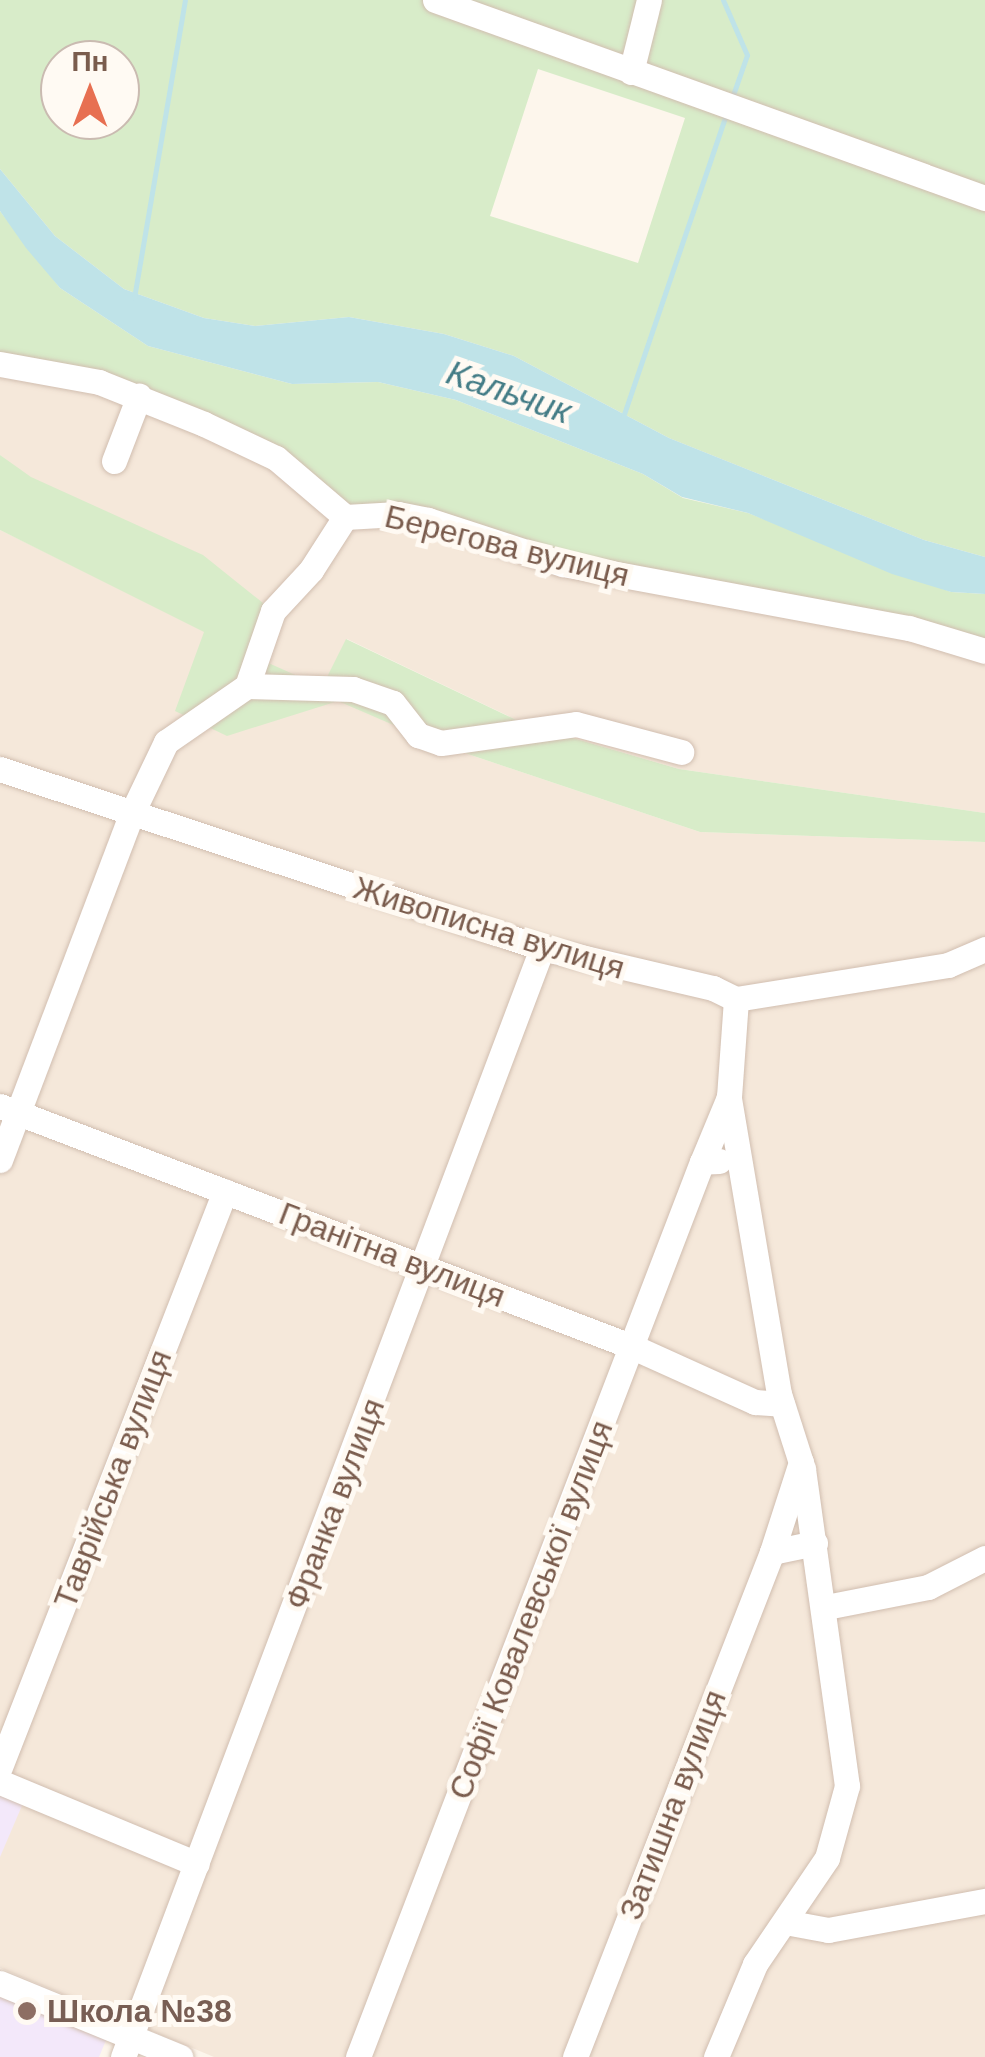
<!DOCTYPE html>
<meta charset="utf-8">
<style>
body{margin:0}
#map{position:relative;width:985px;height:2057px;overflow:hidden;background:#fdf6ec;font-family:Helvetica,sans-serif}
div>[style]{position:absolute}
.residential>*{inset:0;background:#f5e8da}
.education>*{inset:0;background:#f3e8fa}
.green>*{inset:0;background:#d8ecc9}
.water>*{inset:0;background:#bfe3e8}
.stream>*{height:5px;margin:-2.5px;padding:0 2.5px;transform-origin:2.5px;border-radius:2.5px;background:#bfe3e8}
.roads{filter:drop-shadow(0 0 2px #d1beb0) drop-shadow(0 0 2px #d1beb0)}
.minor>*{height:25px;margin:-12.5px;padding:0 12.5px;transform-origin:12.5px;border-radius:12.5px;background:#fff}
.dots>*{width:28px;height:28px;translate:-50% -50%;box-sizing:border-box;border:5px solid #fffaf3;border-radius:50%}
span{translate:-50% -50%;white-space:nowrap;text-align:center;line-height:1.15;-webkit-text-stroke:10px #fffaf3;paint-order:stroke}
.street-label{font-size:32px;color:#7a5c4d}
.education-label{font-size:32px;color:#785e54;font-weight:700}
.left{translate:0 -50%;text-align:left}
.water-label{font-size:35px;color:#437c86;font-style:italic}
.north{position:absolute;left:40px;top:40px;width:100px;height:100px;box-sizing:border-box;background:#fffaf3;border:2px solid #cabbb1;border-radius:50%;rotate:0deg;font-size:28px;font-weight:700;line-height:40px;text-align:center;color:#7a5c4d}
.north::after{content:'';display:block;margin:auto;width:35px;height:45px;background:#e76f51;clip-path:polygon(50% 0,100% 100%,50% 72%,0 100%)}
</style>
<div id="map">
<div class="residential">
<div style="clip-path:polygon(0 364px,62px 372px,367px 513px,985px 651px,985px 813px,679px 769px,525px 724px,347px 639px,323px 687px,253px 656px,0 455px)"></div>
<div style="clip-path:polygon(0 530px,435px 743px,700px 832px,985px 842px,985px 2057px,214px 2057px,0 1968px)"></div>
</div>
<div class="education">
<div style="clip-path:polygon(0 1791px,24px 1801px,0 1857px)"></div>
<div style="clip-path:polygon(0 1988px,109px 2033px,99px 2057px,0 2057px)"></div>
</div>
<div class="green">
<div style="clip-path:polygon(evenodd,0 0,985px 0,985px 557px,924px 540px,669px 438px,514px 356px,444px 334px,349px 317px,255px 326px,204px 318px,124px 289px,55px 236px,0 169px,0 0,60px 60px,120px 60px,120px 120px,60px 120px,60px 60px,0 0,538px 69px,685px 118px,638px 263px,490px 216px,538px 69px)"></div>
<div style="clip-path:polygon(0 211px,60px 288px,148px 346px,292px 384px,378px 382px,456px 400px,643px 474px,683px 498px,748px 513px,951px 592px,985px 594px,985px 651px,428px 520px,345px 517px,204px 424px,0 364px)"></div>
<div style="clip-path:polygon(0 455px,31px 477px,203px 555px,273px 611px,253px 656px,322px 687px,346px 639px,525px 724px,679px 769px,985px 813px,985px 842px,700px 832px,435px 743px,338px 701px,227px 736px,175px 711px,204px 632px,0 530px)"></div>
</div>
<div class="water">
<div style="clip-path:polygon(0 169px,55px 236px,124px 289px,204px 318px,255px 326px,349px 317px,444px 334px,514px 356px,669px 438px,924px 540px,985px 557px,985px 594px,951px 592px,892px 574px,748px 513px,682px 497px,643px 474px,456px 400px,378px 382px,292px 384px,148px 346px,60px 288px,26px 248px,0 211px)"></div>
</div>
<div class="stream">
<div style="left:723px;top:0;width:60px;rotate:66.4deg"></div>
<div style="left:747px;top:55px;width:42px;rotate:109.3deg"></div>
<div style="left:134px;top:298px;width:302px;rotate:-80.3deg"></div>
<div style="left:623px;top:417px;width:317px;rotate:-71.2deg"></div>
</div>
<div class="roads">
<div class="minor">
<div style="left:435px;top:0;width:585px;rotate:19.8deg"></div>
<div style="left:631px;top:72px;width:74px;rotate:-76deg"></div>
<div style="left:0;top:364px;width:101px;rotate:10.3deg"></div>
<div style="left:99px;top:382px;width:113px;rotate:21.8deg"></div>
<div style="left:204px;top:424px;width:80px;rotate:25.3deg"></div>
<div style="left:276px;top:458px;width:91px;rotate:40.5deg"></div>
<div style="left:114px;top:461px;width:70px;rotate:-69deg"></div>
<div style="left:345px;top:517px;width:53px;rotate:-3.2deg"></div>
<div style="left:398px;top:514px;width:31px;rotate:11deg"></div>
<div style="left:428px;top:520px;width:142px;rotate:18.1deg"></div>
<div style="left:563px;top:564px;width:352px;rotate:10.5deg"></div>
<div style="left:909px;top:628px;width:79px;rotate:16.8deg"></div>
<div style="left:247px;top:686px;width:79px;rotate:-70.9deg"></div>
<div style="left:273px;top:611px;width:56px;rotate:-47.2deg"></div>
<div style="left:311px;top:570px;width:63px;rotate:-57.3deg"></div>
<div style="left:0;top:769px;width:571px;rotate:18.28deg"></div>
<div style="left:542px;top:948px;width:176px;rotate:13.2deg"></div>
<div style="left:713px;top:988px;width:25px;rotate:26deg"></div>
<div style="left:736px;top:999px;width:215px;rotate:-9.1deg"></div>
<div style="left:948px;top:965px;width:40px;rotate:-23.4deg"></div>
<div style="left:0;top:1106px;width:677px;rotate:20.84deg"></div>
<div style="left:633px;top:1347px;width:134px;rotate:24.3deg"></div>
<div style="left:755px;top:1402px;width:27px;rotate:4deg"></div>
<div style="left:0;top:1160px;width:371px;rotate:-69.2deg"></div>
<div style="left:132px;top:813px;width:79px;rotate:-64.4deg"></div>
<div style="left:166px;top:742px;width:98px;rotate:-34.7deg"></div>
<div style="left:247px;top:686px;width:106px;rotate:1.6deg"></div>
<div style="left:353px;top:689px;width:42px;rotate:19.3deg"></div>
<div style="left:393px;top:703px;width:41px;rotate:52deg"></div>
<div style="left:418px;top:735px;width:24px;rotate:19deg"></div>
<div style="left:441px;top:743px;width:136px;rotate:-8deg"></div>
<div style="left:576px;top:724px;width:109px;rotate:14.9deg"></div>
<div style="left:719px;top:1161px;width:17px;rotate:177deg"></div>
<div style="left:702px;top:1162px;width:70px;rotate:-67.4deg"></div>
<div style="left:729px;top:1097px;width:98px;rotate:-85.9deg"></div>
<div style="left:801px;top:1462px;width:95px;rotate:107.9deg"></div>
<div style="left:772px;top:1552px;width:44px;rotate:-11.8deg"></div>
<div style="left:826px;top:1607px;width:104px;rotate:-11.1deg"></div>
<div style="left:928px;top:1587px;width:64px;rotate:-27deg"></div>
<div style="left:0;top:1767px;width:618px;rotate:-68.66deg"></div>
<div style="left:0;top:1782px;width:213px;rotate:22.6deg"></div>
<div style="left:785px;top:1922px;width:44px;rotate:10.5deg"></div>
<div style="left:828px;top:1930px;width:160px;rotate:-10.5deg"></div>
<div style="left:0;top:1983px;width:195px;rotate:22.3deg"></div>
<div style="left:123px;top:2057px;width:1186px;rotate:-69.3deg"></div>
<div style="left:358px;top:2057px;width:959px;rotate:-68.98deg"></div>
<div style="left:575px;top:2057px;width:542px;rotate:-68.69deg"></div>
<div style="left:716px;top:2057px;width:101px;rotate:-67.2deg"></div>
<div style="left:755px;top:1964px;width:128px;rotate:-55.8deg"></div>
<div style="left:827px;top:1858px;width:75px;rotate:-74.5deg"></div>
<div style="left:847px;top:1786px;width:320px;rotate:-97.9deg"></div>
<div style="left:803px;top:1469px;width:79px;rotate:-107.7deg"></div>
<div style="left:779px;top:1394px;width:301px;rotate:-99.6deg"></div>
</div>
</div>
<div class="dots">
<div style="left:27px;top:2011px;background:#8d6e63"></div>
</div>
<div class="street-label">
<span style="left:507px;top:546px;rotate:14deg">Берегова вулиця</span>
<span style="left:489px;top:928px;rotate:17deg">Живописна вулиця</span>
<span style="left:392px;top:1255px;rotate:21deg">Гранітна вулиця</span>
<span style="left:113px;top:1479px;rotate:-69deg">Таврійська вулиця</span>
<span style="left:335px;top:1504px;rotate:-69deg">Франка вулиця</span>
<span style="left:531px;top:1610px;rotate:-69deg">Софії Ковалевської вулиця</span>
<span style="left:673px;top:1805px;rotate:-69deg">Затишна вулиця</span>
</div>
<div class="education-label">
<span class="left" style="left:47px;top:2011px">Школа №38</span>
</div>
<div class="water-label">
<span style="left:509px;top:392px;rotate:19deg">Кальчик</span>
</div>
<div class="north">Пн</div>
</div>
